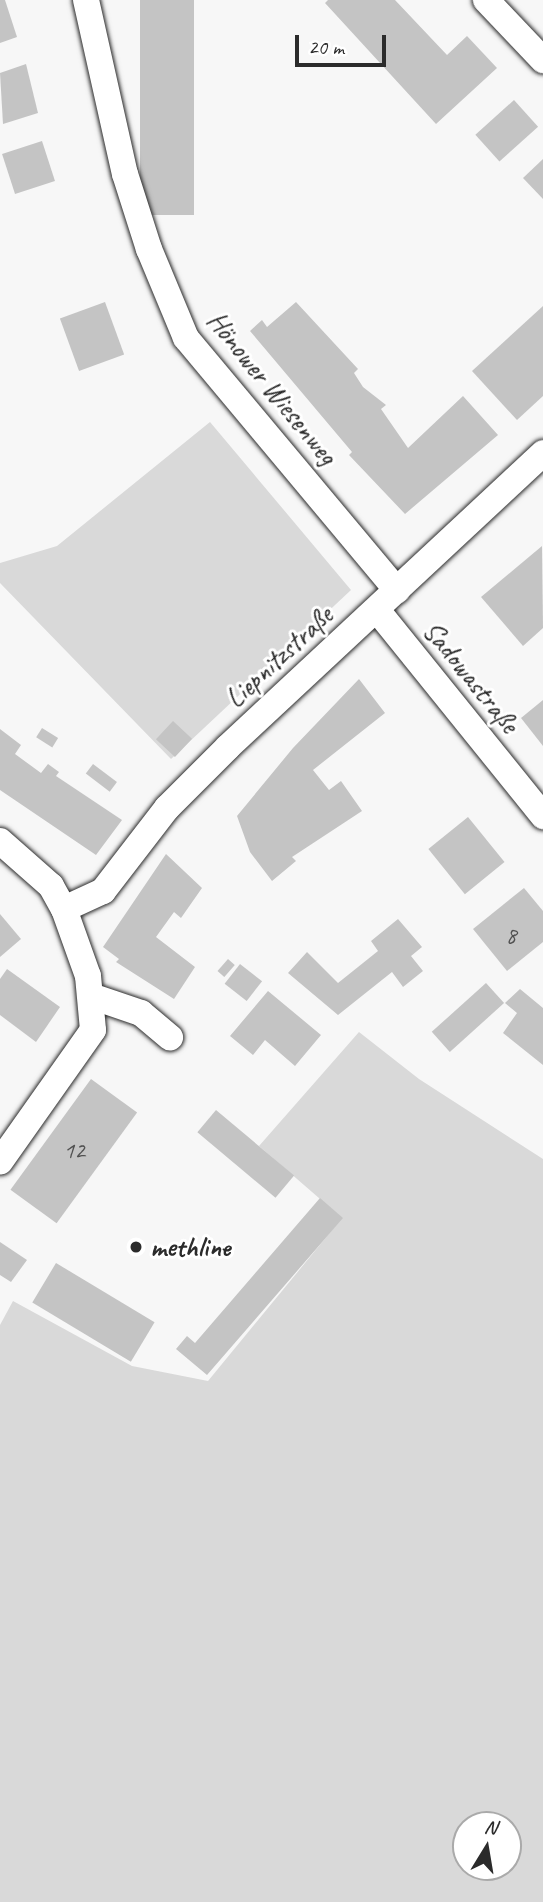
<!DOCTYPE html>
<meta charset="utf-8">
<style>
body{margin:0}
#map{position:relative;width:543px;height:1902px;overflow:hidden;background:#f7f7f7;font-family:Caveat,sans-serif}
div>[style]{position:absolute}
.green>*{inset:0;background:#d9d9d9}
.building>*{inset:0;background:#c4c4c4;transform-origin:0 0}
.roads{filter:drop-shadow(0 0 2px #2b2b2b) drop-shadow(0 0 2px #2b2b2b)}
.minor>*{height:26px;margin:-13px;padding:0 13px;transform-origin:13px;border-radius:13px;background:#fff}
.dots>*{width:19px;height:19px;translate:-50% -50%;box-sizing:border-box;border:4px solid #fff;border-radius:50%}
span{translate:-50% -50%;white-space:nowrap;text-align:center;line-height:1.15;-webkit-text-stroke:6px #fff;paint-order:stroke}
.number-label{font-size:24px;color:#515151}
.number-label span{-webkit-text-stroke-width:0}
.street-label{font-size:28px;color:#2b2b2b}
.poi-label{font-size:28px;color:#2b2b2b;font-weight:700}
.left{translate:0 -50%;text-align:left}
.north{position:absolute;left:452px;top:1811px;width:70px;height:70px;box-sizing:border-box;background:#fff;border:2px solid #aaa;border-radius:50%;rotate:11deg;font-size:19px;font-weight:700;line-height:28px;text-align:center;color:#2b2b2b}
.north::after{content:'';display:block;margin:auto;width:24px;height:32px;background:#2b2b2b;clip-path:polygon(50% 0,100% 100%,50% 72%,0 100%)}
.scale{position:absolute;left:295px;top:35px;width:91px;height:32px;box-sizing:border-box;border:4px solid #2b2b2b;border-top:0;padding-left:9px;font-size:21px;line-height:24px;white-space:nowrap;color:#2b2b2b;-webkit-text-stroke:5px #fff;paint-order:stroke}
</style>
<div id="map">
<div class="green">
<div style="clip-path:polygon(210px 422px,351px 590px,171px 759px,0 583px,0 563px,57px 546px)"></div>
<div style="clip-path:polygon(evenodd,359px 1032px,419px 1079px,543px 1159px,543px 1902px,0 1902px,0 1325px,13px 1301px,132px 1366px,208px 1381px,342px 1218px,259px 1146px,359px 1032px,466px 1825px,508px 1825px,508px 1867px,466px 1867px,466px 1825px)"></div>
</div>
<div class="building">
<div style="clip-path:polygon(0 0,5px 0,17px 37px,0 43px)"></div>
<div style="left:140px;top:0;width:54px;height:215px"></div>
<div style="clip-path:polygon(328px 0,395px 0,447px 55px,467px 36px,497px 68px,436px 124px,325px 3px)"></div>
<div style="clip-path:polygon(26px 64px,38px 113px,3px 124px,0 73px)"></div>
<div style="left:514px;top:100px;width:36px;height:52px;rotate:48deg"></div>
<div style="left:42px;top:141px;width:42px;height:42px;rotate:72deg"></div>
<div style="clip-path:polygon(543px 159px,543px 199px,523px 178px)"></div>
<div style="left:105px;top:302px;width:56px;height:48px;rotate:70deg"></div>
<div style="clip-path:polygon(296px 302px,358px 369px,354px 373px,363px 387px,386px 405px,381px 409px,408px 448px,463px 396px,498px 435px,405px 514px,349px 455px,352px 452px,250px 331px,262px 320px,267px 327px)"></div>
<div style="clip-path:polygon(543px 306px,543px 396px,517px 420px,472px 371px)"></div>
<div style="clip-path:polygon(542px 546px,543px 628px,523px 646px,481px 597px)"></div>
<div style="clip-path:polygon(359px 679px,385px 713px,313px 770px,329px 790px,341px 781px,362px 811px,292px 857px,296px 861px,272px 881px,250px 852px,237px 816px,293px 748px)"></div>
<div style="clip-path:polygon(543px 700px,543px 746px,521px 718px)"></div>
<div style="left:173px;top:721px;width:26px;height:25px;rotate:43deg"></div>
<div style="left:42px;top:728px;width:19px;height:11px;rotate:32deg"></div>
<div style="clip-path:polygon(0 729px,21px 745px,15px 754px,41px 773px,48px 764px,59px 772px,56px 776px,122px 820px,96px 855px,0 790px)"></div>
<div style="left:93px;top:764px;width:30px;height:12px;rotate:37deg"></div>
<div style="left:468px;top:817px;width:58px;height:51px;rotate:51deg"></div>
<div style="clip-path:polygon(166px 854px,202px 888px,181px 918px,174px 912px,156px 937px,195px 967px,174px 999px,116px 962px,119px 959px,103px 947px)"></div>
<div style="clip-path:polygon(524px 888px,543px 911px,543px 942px,507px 971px,473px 929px)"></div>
<div style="clip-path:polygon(0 914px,21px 939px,0 957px)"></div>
<div style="clip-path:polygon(398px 919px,422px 947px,411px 956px,423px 971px,403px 987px,392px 972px,338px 1015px,288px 973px,307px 952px,338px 983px,378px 951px,371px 941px)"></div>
<div style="left:228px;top:959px;width:9px;height:16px;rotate:41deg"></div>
<div style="left:240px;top:964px;width:28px;height:25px;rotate:38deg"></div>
<div style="clip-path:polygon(7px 969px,60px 1007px,36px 1042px,0 1015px,0 979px)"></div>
<div style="left:486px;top:983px;width:27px;height:73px;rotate:48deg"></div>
<div style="clip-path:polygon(520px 989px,543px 1008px,543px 1065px,503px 1033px,517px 1013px,505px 1003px)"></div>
<div style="clip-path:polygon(268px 991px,321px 1035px,295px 1066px,265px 1040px,253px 1055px,230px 1036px)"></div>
<div style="left:91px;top:1079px;width:57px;height:137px;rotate:36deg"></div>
<div style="left:216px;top:1110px;width:102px;height:29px;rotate:40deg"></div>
<div style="clip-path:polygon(320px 1198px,343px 1218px,207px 1375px,176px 1349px,187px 1336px,195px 1343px)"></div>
<div style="clip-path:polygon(0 1242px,27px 1260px,11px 1282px,0 1275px)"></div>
<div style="left:56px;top:1263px;width:115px;height:46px;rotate:31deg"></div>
</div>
<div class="roads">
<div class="minor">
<div style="left:86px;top:0;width:178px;rotate:77.4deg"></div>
<div style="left:125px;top:174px;width:79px;rotate:72.3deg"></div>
<div style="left:149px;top:249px;width:96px;rotate:67.4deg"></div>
<div style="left:186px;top:338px;width:329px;rotate:50.1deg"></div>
<div style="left:486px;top:0;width:83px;rotate:46.5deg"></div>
<div style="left:377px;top:610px;width:265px;rotate:51.1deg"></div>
<div style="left:0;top:841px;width:68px;rotate:41.4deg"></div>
<div style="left:51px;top:886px;width:26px;rotate:61deg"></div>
<div style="left:64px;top:909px;width:71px;rotate:70.3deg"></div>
<div style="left:88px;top:976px;width:54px;rotate:84.7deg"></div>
<div style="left:93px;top:1030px;width:161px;rotate:125.2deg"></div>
<div style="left:64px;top:909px;width:43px;rotate:-24.8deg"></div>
<div style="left:103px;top:891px;width:105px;rotate:-52.4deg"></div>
<div style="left:167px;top:808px;width:86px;rotate:-45deg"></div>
<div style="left:228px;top:747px;width:431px;rotate:-43deg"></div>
<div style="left:91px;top:996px;width:53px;rotate:18.8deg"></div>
<div style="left:141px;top:1013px;width:38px;rotate:40deg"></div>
</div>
</div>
<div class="dots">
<div style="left:136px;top:1247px;background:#2b2b2b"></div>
</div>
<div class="number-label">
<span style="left:511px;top:936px">8</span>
<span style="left:74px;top:1151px">12</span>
</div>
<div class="street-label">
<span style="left:272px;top:388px;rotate:51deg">Hönower Wiesenweg</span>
<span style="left:279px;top:657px;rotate:-43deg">Liepnitzstraße</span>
<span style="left:471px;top:677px;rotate:51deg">Sadowastraße</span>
</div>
<div class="poi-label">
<span class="left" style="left:150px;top:1247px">methline</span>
</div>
<div class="north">N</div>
<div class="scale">20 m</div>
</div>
